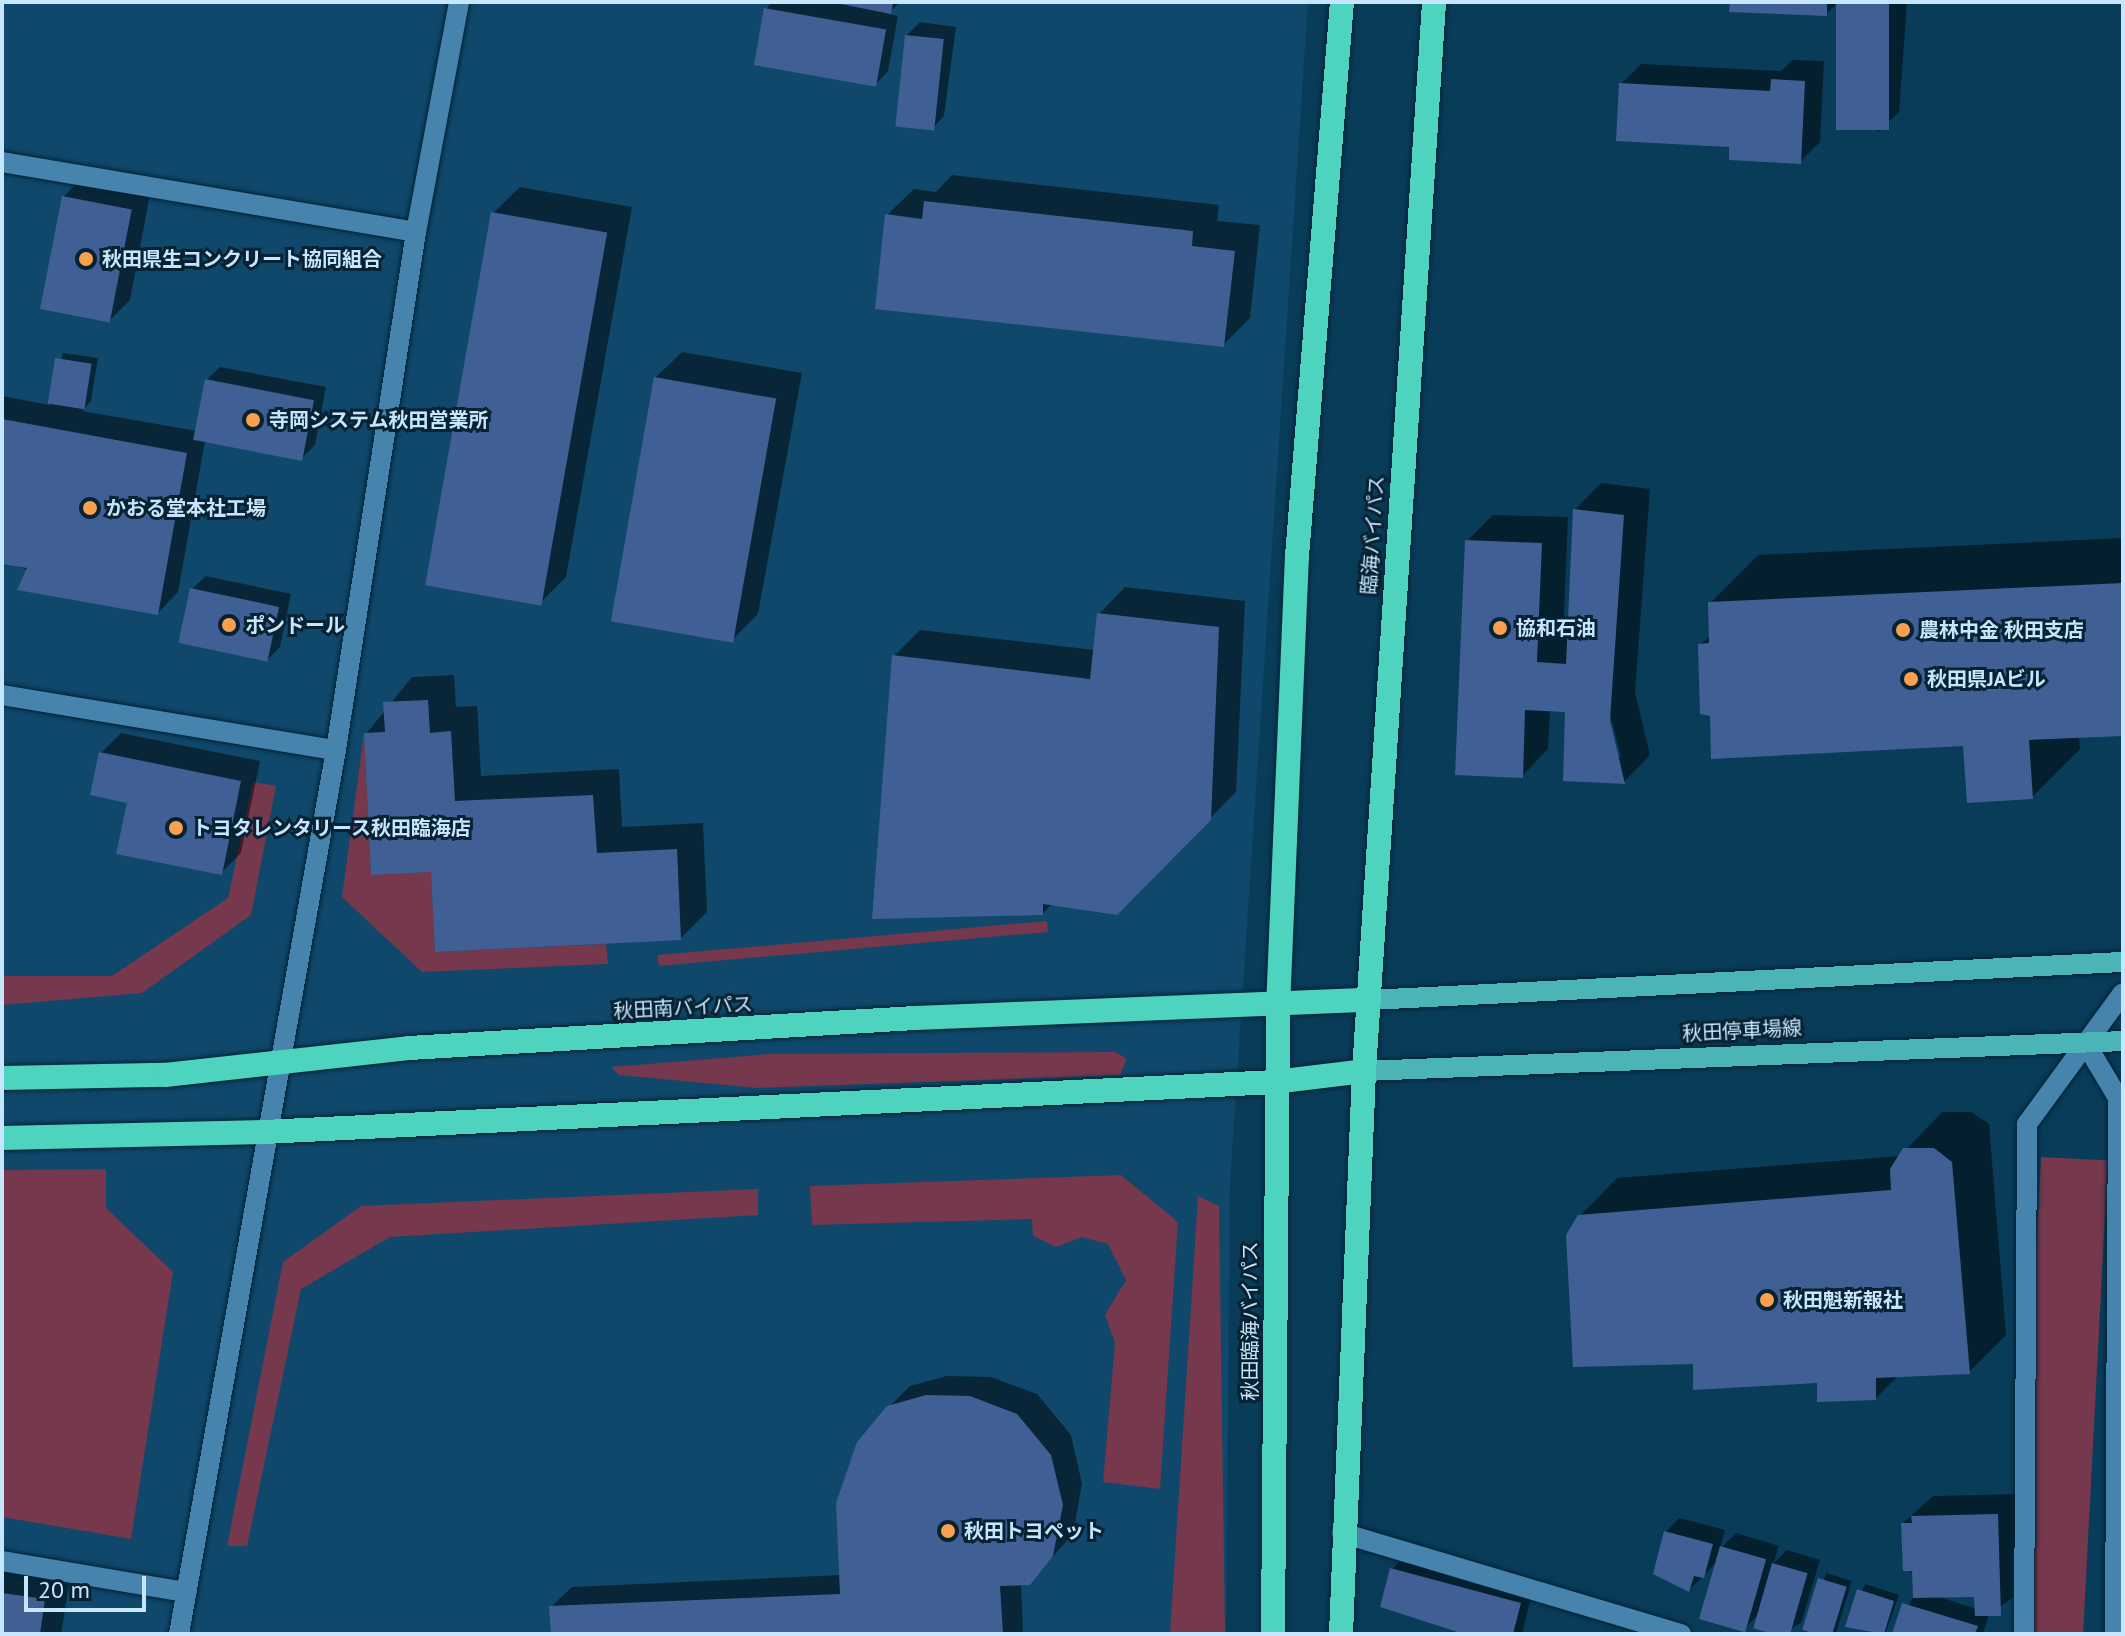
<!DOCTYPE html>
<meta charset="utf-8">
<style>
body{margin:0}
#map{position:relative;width:2125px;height:1636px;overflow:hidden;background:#093c59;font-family:"PT Sans","Noto Sans JP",sans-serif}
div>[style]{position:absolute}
.built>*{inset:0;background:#0f486a}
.green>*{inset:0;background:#75384c;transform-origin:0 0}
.shadow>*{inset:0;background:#0007;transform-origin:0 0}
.building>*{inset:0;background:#406095;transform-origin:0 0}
.roads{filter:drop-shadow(0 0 2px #012236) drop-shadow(0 0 2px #012236)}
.street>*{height:20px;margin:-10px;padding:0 10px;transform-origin:10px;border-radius:10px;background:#4784ad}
.secondary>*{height:20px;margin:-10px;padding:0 10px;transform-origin:10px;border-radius:10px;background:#4784ad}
.primary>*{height:20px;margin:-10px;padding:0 10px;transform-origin:10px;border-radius:10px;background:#4bb4b7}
.highway>*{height:24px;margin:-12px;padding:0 12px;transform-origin:12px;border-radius:12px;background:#4ed4be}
.dots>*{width:22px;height:22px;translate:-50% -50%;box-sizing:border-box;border:4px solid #072232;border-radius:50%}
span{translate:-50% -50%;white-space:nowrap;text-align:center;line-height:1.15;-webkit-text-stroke:6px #072232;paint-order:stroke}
.poi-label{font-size:20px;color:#c7e5fc;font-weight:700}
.left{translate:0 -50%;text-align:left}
.street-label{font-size:20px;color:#c7e5fc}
.frame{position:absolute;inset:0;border:4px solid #c7e5fc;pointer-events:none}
.scale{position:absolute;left:24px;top:1576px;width:122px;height:36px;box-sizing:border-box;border:4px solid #c7e5fc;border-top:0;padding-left:10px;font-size:24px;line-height:28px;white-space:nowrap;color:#c7e5fc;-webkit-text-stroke:6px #072232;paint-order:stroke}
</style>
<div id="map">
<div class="built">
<div style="clip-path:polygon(2px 2px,1308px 2px,1230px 1183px,1226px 1634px,2px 1634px)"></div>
</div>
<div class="green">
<div style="clip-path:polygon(364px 733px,371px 874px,431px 872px,435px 952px,606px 944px,608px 964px,422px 972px,342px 897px)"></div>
<div style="clip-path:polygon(253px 782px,276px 786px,251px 915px,142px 993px,2px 1005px,2px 976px,112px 976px,228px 898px)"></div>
<div style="left:1047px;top:921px;width:11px;height:391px;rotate:85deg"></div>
<div style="clip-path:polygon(1115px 1052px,1127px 1059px,1120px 1075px,757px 1088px,619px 1075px,611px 1067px,769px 1054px)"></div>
<div style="left:2041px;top:1157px;width:67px;height:477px;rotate:3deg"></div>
<div style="clip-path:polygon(106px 1169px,106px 1208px,173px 1272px,131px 1539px,2px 1517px,2px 1170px)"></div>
<div style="clip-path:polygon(1121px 1175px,1178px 1222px,1160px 1489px,1103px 1482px,1115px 1343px,1105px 1315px,1126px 1280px,1108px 1244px,1082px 1237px,1056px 1247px,1033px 1236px,1032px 1219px,812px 1225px,810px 1186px)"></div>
<div style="clip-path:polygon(758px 1189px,758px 1215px,390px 1237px,301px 1289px,247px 1546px,227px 1546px,283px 1262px,361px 1206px)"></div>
<div style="clip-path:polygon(1198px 1196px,1219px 1206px,1225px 1634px,1170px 1634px)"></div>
</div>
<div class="shadow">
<div style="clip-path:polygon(772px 2px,900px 2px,888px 14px,898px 16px,888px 71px,875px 85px,766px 9px)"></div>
<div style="clip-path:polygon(1732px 2px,1907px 2px,1899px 112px,1878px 132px,1838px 2px,1826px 14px)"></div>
<div style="clip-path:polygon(920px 22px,956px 27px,944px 116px,931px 130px,906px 36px)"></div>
<div style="clip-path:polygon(1793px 60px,1824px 61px,1820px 142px,1800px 162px,1731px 145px,1621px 84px,1641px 64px,1781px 71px)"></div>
<div style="clip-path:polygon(952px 175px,1219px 205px,1217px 221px,1260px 225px,1250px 318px,1223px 345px,887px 215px,914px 189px,936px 192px)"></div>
<div style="clip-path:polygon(84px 176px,151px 189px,130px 300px,110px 320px,64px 196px)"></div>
<div style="clip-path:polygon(520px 187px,632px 207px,566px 577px,540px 603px,493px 213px)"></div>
<div style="clip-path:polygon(682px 352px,802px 373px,758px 614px,732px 640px,655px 378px)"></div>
<div style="clip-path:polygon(63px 353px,98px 358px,91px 401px,82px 411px,197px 431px,206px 380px,220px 367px,326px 387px,315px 445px,301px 459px,205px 441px,178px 592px,158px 613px,2px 561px,2px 396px,50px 405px)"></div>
<div style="clip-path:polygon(evenodd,1601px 483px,1650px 489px,1635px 692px,1650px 755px,1624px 782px,1567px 710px,1550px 709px,1548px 749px,1522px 776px,1467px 541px,1493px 515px,1568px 517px,1563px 637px,1569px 637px,1575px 510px,1601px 483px,1609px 710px,1621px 757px,1616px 757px,1609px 710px)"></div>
<div style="clip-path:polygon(2123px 538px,2123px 734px,2079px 736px,2080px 749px,2032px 797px,1965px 744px,1712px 714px,1700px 645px,1711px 635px,1710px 603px,1758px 555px)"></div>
<div style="clip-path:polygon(206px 576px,291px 594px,280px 647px,267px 660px,192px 589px)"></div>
<div style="clip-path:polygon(1125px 587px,1245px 601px,1236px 792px,1117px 913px,1052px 904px,1043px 913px,894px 656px,920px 630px,1095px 650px,1099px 614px)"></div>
<div style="clip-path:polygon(454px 675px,456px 707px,477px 706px,481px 776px,619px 769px,622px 827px,703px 823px,707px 912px,681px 938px,433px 870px,366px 734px,412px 677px)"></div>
<div style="clip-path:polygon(121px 733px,260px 761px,241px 853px,221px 873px,129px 801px,101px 753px)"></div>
<div style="clip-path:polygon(1942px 1112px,1971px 1112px,1989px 1124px,2006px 1335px,1969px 1372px,1899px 1375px,1876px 1398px,1819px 1381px,1695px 1362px,1580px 1216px,1617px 1178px,1900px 1156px)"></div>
<div style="clip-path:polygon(947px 1376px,991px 1377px,1037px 1394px,1071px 1435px,1082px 1484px,1073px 1534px,1029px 1583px,1021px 1583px,1023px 1634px,553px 1634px,551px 1607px,572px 1587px,841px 1575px,889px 1407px,910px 1386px)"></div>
<div style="clip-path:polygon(evenodd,2017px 1494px,2020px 1593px,1989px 1614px,1983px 1634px,1894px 1634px,1915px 1593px,1903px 1523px,1933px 1496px,2017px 1494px,1976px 1594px,1977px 1609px,1936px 1596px,1976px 1594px)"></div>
<div style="clip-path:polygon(1679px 1518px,1725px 1530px,1720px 1549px,1736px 1533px,1779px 1546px,1773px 1564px,1787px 1550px,1820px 1560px,1801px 1623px,1780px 1634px,1754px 1626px,1757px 1616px,1743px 1630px,1718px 1561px,1689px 1590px,1666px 1532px)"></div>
<div style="clip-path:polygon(1405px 1556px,1533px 1589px,1522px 1634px,1466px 1634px,1392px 1569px)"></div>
<div style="clip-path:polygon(2px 1564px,71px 1573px,61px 1634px,2px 1634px)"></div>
<div style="left:1826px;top:1573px;width:27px;height:60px;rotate:17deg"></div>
<div style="clip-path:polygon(1865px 1584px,1899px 1595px,1885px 1634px,1848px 1626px)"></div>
</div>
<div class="building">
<div style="clip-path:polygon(831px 2px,893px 2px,891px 14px)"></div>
<div style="clip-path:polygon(1730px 2px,1827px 2px,1827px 16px,1729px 12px)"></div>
<div style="left:1836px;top:2px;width:53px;height:128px"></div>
<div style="left:764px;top:8px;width:124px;height:58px;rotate:10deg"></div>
<div style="left:905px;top:35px;width:39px;height:92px;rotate:6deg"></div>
<div style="clip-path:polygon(1771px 79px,1805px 81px,1801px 164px,1729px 160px,1729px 147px,1616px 141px,1619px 83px,1770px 91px)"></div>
<div style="left:62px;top:196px;width:71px;height:115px;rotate:11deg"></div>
<div style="clip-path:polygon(924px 201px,1193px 231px,1192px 246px,1235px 251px,1224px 347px,875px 309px,885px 214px,922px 219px)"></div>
<div style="left:491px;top:212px;width:118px;height:379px;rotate:10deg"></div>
<div style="left:55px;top:358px;width:37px;height:46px;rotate:9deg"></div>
<div style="left:654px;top:377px;width:124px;height:248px;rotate:10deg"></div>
<div style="left:205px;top:379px;width:111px;height:62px;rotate:11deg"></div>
<div style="clip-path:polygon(2px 419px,187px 453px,158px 615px,17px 590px,27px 568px,2px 564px)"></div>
<div style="clip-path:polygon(1573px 509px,1624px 515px,1610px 720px,1625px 784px,1563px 781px,1565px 712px,1525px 710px,1523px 778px,1455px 775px,1465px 540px,1542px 543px,1537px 662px,1566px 664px)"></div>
<div style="clip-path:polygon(2123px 583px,2123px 736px,2029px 740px,2033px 799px,1967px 803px,1963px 746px,1711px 759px,1710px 716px,1700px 714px,1698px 644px,1709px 643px,1708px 602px)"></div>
<div style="left:190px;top:588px;width:91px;height:56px;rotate:12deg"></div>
<div style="clip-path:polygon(1097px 613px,1219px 627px,1211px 820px,1117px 915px,1043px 904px,1043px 915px,872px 919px,892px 655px,1090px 679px)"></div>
<div style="clip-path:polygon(428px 700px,430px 733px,451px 731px,455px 801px,593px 795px,597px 853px,677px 849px,681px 940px,435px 952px,431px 872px,371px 875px,364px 733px,385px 732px,383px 702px)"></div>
<div style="clip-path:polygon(99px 752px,241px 781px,222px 875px,116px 854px,127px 803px,90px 795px)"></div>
<div style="clip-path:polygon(1903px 1148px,1934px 1148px,1952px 1162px,1970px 1374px,1876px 1378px,1876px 1400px,1817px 1402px,1817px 1383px,1693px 1390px,1693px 1364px,1573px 1367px,1566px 1235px,1578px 1215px,1891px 1190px,1890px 1169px)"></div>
<div style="clip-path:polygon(926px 1395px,970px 1396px,1017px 1414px,1051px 1455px,1063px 1505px,1053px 1556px,1030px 1585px,1000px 1586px,1003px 1634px,551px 1634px,549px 1606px,840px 1594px,836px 1503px,857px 1442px,887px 1406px)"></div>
<div style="clip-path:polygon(1998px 1514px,2001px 1616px,1975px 1616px,1974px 1597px,1913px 1598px,1912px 1571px,1903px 1571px,1901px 1523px,1912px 1523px,1911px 1516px)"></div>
<div style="clip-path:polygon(1664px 1531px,1713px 1544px,1704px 1578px,1694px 1576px,1689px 1592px,1653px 1574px)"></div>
<div style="left:1720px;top:1546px;width:48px;height:76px;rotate:16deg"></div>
<div style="left:1772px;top:1563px;width:37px;height:68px;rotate:16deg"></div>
<div style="clip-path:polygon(1390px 1568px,1521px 1603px,1513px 1634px,1464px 1634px,1380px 1607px)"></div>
<div style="left:1818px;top:1578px;width:30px;height:54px;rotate:17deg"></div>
<div style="clip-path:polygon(1857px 1589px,1894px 1601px,1884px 1634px,1845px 1627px)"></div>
<div style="clip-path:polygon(2px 1593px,45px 1599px,40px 1634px,2px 1634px)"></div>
<div style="clip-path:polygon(1902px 1603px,1978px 1626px,1975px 1634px,1892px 1634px)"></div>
</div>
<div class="roads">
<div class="street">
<div style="left:2px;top:162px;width:420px;rotate:9.6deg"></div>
<div style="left:416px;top:232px;width:234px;rotate:-79.4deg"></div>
<div style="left:2px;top:695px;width:338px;rotate:9.4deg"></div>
<div style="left:2086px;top:1044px;width:63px;rotate:59.3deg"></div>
<div style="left:2118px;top:1098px;width:536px;rotate:90.32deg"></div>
<div style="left:1342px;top:1533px;width:354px;rotate:16.6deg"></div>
<div style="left:2px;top:1561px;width:187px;rotate:9.6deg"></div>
<div style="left:2024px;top:1634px;width:510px;rotate:-89.66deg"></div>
<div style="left:2027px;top:1124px;width:162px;rotate:-53.8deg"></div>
</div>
<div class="secondary">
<div style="left:179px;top:1634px;width:898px;rotate:-79.93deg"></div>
<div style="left:336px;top:750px;width:524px;rotate:-81.22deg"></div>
</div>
<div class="primary">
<div style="left:1369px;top:1000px;width:755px;rotate:-2.89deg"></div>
<div style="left:1364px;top:1071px;width:760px;rotate:-2.26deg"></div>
</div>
<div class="highway">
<div style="left:2px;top:1078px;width:163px;rotate:-1.1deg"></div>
<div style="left:165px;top:1075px;width:245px;rotate:-6.3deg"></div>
<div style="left:409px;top:1048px;width:507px;rotate:-3.39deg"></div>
<div style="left:915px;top:1018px;width:454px;rotate:-2.3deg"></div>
<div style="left:2px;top:1138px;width:262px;rotate:-1.3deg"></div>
<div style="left:264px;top:1132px;width:1012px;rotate:-2.83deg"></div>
<div style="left:1275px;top:1082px;width:90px;rotate:-7deg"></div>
<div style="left:1273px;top:1634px;width:626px;rotate:-89.54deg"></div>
<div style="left:1278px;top:1008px;width:452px;rotate:-87.6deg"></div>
<div style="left:1297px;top:556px;width:556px;rotate:-85.36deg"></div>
<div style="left:1341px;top:1634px;width:563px;rotate:-87.66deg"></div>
<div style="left:1364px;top:1071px;width:1071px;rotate:-86.25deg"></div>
</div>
</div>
<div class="dots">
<div style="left:86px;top:259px;background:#fa9f4e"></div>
<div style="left:253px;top:420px;background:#fa9f4e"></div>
<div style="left:90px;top:508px;background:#fa9f4e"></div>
<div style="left:229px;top:625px;background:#fa9f4e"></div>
<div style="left:1500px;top:628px;background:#fa9f4e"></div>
<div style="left:1903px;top:630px;background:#fa9f4e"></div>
<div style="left:1911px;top:679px;background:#fa9f4e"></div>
<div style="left:176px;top:828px;background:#fa9f4e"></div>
<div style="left:1767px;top:1300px;background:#fa9f4e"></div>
<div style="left:948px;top:1531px;background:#fa9f4e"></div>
</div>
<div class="poi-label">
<span class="left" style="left:102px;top:259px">秋田県生コンクリート協同組合</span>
<span class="left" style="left:269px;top:420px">寺岡システム秋田営業所</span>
<span class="left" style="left:106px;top:508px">かおる堂本社工場</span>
<span class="left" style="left:245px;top:625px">ポンドール</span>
<span class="left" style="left:1516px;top:628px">協和石油</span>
<span class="left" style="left:1919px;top:630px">農林中金 秋田支店</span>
<span class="left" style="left:1927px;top:679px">秋田県JAビル</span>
<span class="left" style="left:192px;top:828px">トヨタレンタリース秋田臨海店</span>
<span class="left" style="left:1783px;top:1300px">秋田魁新報社</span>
<span class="left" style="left:964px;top:1531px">秋田トヨペット</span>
</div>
<div class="street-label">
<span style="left:1373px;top:535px;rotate:-86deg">臨海バイパス</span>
<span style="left:683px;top:1008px;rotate:-3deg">秋田南バイパス</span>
<span style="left:1742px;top:1031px;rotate:-3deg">秋田停車場線</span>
<span style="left:1250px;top:1321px;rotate:-90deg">秋田臨海バイパス</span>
</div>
<div class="frame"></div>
<div class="scale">20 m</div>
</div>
